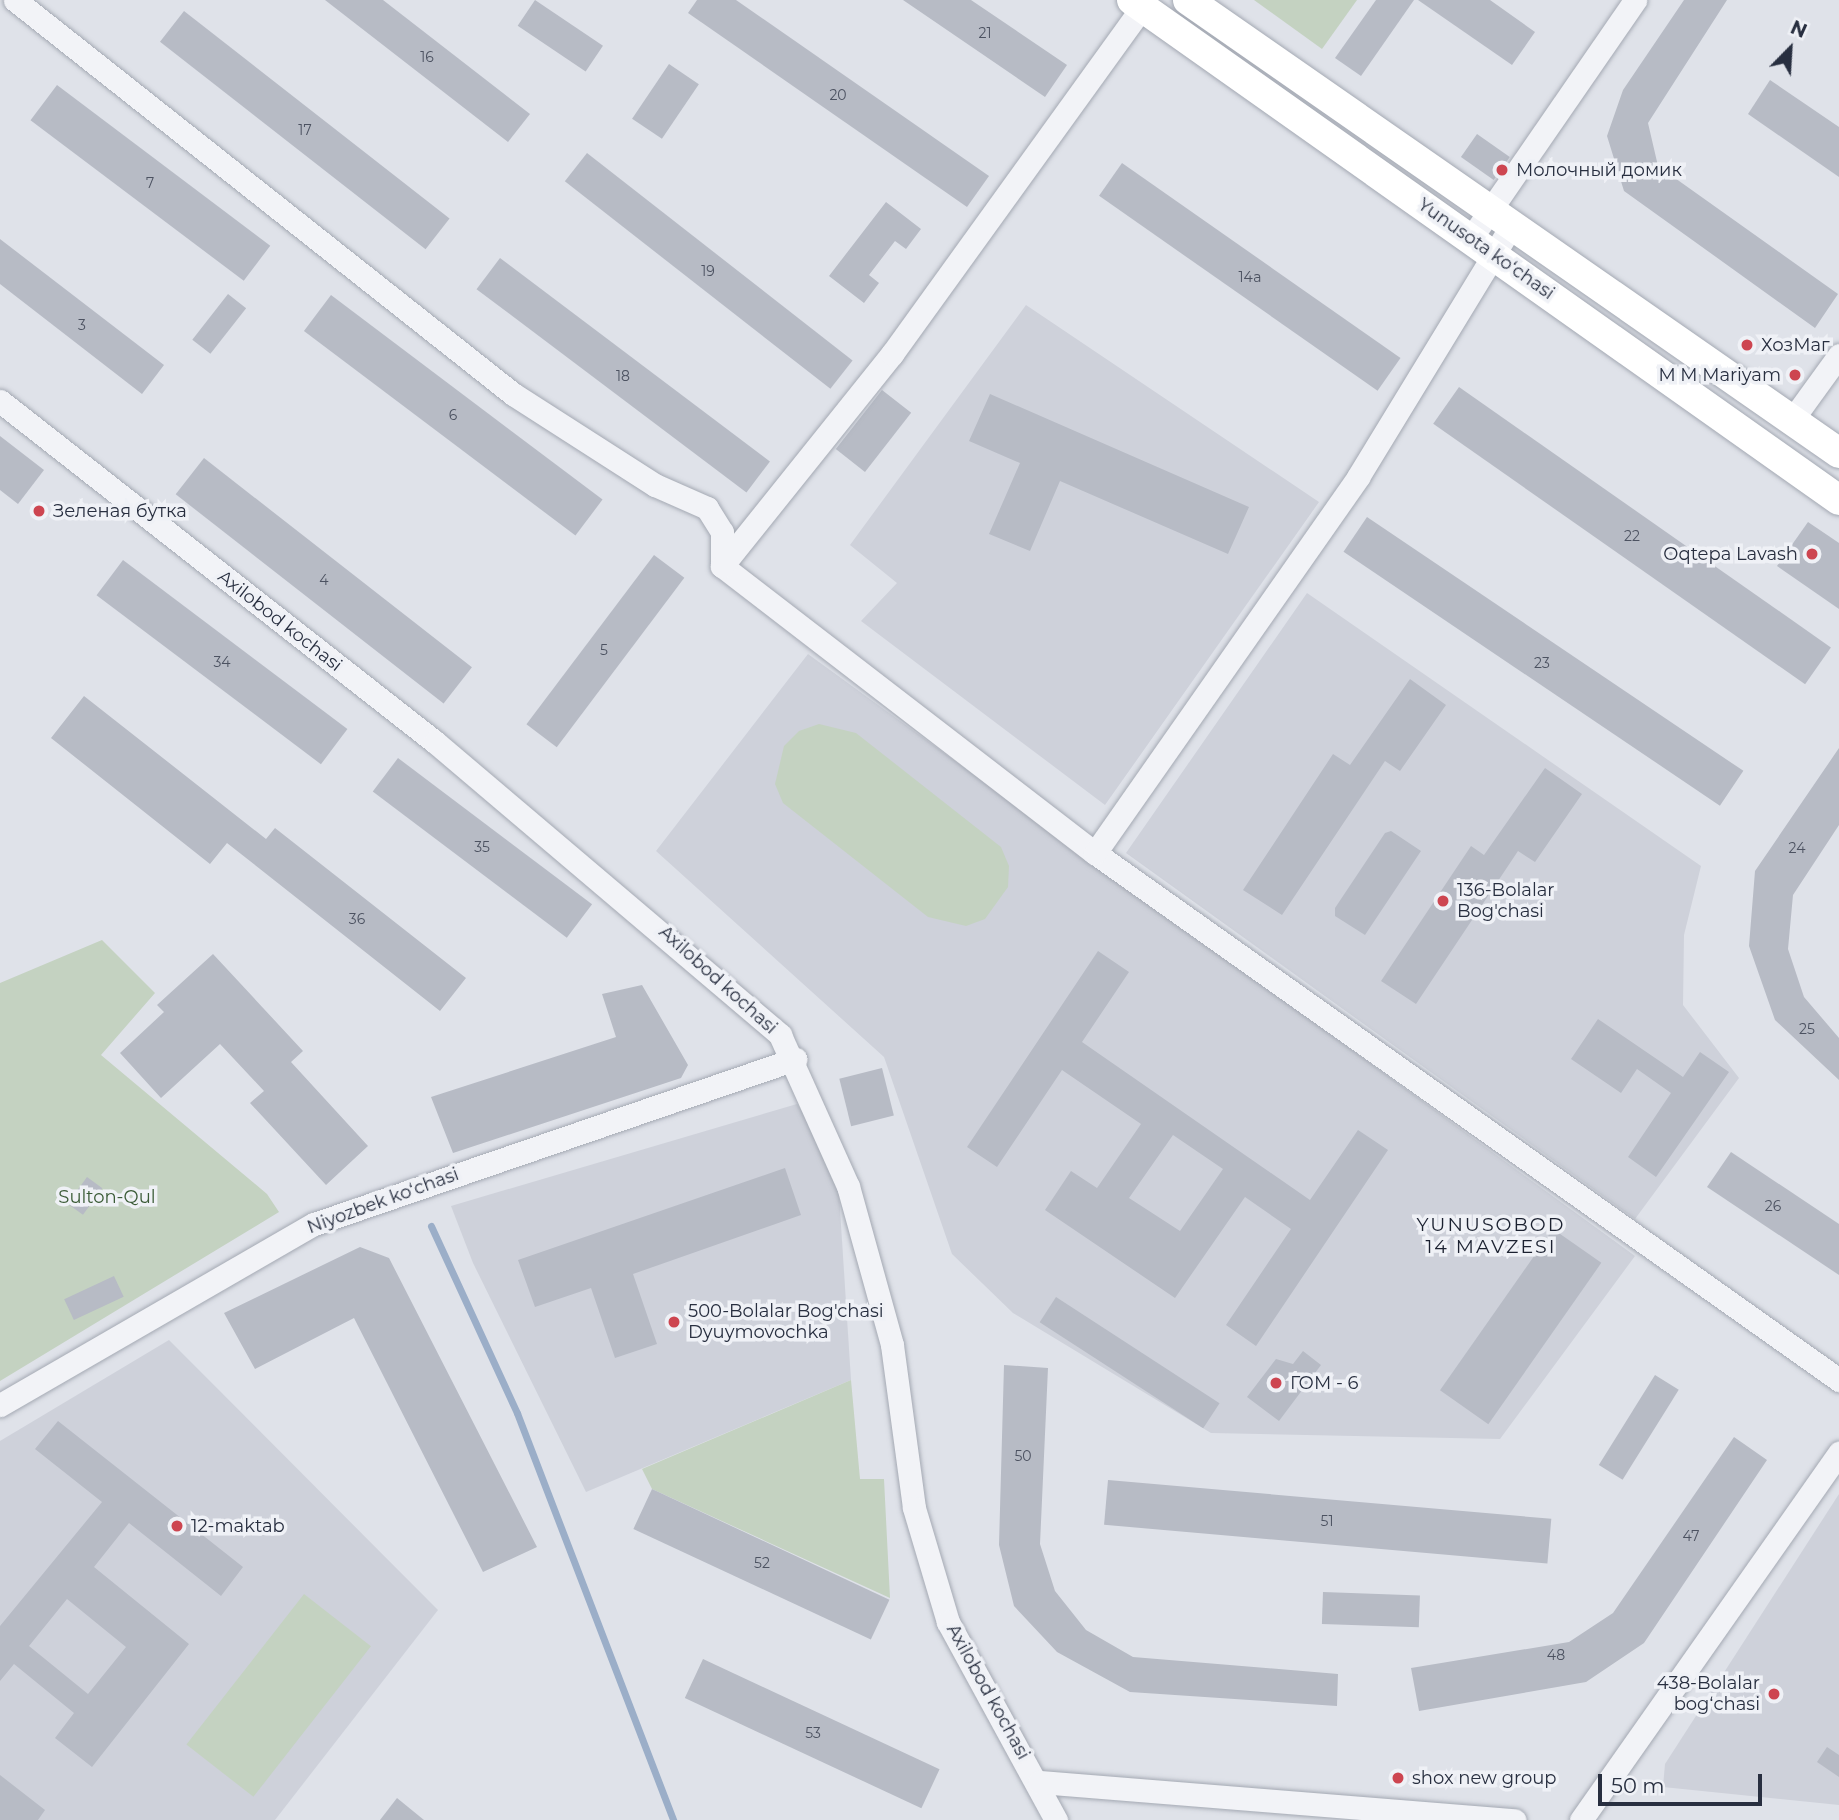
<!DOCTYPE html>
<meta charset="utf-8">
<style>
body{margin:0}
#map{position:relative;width:1839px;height:1820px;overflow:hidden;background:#dfe2e9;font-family:Montserrat,sans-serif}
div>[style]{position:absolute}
.built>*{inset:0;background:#ced1da}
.green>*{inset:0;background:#c4d2c1;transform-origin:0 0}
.stream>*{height:7px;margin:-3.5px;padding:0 3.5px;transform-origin:3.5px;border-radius:3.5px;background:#9baec8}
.building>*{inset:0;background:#b7bbc5;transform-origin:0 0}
.roads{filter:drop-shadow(0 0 2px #a4a9b3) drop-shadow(0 0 2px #a4a9b3)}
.minor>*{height:23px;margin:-11.5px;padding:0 11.5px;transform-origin:11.5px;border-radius:11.5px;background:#f2f3f7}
.major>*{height:30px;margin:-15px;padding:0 15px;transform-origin:15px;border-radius:15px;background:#fff}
.dots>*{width:19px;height:19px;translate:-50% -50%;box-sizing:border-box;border:4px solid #eff1f6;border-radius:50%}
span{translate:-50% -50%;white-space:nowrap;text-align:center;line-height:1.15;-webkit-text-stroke:7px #eff1f6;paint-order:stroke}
.number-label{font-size:14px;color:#4c5261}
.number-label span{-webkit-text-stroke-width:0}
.poi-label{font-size:18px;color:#282f40}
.left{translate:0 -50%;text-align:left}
.right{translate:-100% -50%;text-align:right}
.street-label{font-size:18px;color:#282f40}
.park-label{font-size:18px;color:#3a5b36}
.neighbourhood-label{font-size:19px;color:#1b2130;letter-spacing:2px}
.north{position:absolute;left:1755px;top:14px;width:70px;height:70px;-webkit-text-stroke:5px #eff1f6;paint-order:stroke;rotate:24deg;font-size:19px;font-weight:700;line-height:28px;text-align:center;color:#282f40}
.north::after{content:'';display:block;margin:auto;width:24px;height:32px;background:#282f40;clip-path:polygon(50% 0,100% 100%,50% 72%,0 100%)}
.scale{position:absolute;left:1598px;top:1774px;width:164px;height:32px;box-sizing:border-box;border:4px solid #282f40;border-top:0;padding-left:9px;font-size:21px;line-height:24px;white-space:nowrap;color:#282f40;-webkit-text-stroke:5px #eff1f6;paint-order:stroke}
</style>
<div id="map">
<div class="built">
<div style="clip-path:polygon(1026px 305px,1319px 502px,1105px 805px,861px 621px,897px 583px,850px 545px)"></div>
<div style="clip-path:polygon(1307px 593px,1701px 866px,1684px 935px,1683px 1005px,1739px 1078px,1635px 1219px,1126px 853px)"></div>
<div style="clip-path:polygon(808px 654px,1635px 1256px,1500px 1439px,1211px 1433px,1013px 1313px,952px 1254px,884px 1057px,656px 851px)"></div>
<div style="clip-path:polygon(797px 1104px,837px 1163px,851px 1380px,586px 1492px,473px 1263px,451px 1206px)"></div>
<div style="clip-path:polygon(169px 1340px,438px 1610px,275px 1820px,0 1820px,0 1441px)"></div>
<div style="clip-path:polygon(1839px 1494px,1839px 1805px,1663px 1787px,1665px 1764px)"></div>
</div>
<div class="green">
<div style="clip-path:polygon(1254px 0,1357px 0,1322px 49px)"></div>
<div style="clip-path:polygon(819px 724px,856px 733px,1001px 847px,1009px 866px,1008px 887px,985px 919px,966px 926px,928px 917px,783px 803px,775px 784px,784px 746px,799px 731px)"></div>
<div style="clip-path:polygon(102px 940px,155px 993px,101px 1055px,267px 1194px,279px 1212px,0 1381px,0 983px)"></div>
<div style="clip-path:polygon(851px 1380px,860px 1479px,884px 1479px,890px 1598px,652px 1489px,642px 1469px)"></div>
<div style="left:304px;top:1594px;width:85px;height:191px;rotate:38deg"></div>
</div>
<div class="stream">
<div style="left:431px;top:1226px;width:206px;rotate:65.3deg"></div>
<div style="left:517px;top:1413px;width:436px;rotate:69deg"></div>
</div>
<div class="building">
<div style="clip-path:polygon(325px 0,383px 0,530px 114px,508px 142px)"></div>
<div style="left:535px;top:0;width:82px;height:31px;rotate:34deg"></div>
<div style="clip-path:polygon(697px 0,736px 0,989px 176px,967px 207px,688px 13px)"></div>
<div style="clip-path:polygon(903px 0,971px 0,1067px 65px,1045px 97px)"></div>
<div style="clip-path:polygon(1376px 0,1414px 0,1361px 76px,1335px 58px)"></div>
<div style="clip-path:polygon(1418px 0,1490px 0,1535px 32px,1512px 65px)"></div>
<div style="clip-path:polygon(1684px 0,1727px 0,1648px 123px,1658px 166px,1838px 294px,1815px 328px,1624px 191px,1607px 136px,1623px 90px)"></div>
<div style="left:184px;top:11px;width:337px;height:39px;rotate:38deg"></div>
<div style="left:669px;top:64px;width:36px;height:66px;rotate:34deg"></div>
<div style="clip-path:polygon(1770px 80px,1839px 127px,1839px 177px,1748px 114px)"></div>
<div style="left:57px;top:85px;width:267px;height:44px;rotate:37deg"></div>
<div style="left:1477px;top:134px;width:40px;height:28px;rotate:35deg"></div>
<div style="left:587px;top:153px;width:337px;height:36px;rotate:38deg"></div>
<div style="left:1122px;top:163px;width:340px;height:40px;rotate:35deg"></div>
<div style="clip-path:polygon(886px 202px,921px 229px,906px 249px,895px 241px,869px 275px,879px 283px,864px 303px,829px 276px)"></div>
<div style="clip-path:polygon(0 239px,164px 365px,142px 394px,0 284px)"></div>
<div style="left:500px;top:258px;width:338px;height:39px;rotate:37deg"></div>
<div style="left:228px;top:294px;width:23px;height:58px;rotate:38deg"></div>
<div style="left:331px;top:295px;width:340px;height:45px;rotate:37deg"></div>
<div style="left:1459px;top:387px;width:454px;height:45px;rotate:35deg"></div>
<div style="left:882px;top:390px;width:37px;height:75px;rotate:38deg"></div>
<div style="clip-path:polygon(990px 394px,1249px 507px,1228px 554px,1060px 481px,1030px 551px,989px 534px,1020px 463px,969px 441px)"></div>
<div style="clip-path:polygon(0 436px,44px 470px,18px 504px,0 490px)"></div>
<div style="left:204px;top:458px;width:340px;height:46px;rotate:38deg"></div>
<div style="left:1367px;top:517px;width:454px;height:42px;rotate:34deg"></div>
<div style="clip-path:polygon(1808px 522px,1839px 543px,1839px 609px,1777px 566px)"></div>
<div style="left:654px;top:555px;width:38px;height:212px;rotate:37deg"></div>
<div style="left:123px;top:560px;width:281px;height:44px;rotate:37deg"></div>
<div style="clip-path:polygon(1410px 679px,1446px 705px,1400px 771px,1385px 761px,1282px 915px,1243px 890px,1333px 754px,1350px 765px)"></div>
<div style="clip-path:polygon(84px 696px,266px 839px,275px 828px,466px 978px,440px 1011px,227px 843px,210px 864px,51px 738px)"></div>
<div style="clip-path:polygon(1839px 748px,1839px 825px,1793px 895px,1788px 949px,1804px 997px,1839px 1038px,1839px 1080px,1775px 1020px,1749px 946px,1755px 871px)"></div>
<div style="left:398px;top:758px;width:243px;height:42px;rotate:37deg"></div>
<div style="clip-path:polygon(1545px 768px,1582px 794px,1535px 862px,1518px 851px,1416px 1004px,1381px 981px,1471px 846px,1484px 855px)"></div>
<div style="clip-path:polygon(1391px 831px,1421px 851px,1365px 935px,1335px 916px,1335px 908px,1385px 833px)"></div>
<div style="clip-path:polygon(evenodd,1098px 951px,1129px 972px,1082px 1042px,1310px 1200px,1358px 1130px,1388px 1150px,1256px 1346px,1226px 1325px,1291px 1229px,1245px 1197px,1175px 1298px,1045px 1210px,1071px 1171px,1097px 1188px,1141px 1124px,1062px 1070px,997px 1167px,967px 1147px,1098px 951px,1173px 1135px,1223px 1169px,1180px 1231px,1129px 1198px,1173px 1135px)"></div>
<div style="clip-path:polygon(213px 954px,303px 1051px,291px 1062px,368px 1146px,326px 1185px,250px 1103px,264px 1091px,220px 1044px,161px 1098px,120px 1053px,164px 1012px,157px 1005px)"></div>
<div style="clip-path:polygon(642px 985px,688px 1065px,681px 1078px,453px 1153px,431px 1097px,616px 1037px,602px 994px)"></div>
<div style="clip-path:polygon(1598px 1019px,1683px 1077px,1700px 1052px,1729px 1072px,1656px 1177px,1628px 1157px,1671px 1093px,1637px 1069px,1621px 1093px,1571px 1059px)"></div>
<div style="left:882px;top:1068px;width:49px;height:44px;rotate:76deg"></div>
<div style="clip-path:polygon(1731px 1152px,1839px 1224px,1839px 1275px,1707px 1187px)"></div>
<div style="clip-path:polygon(785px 1168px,801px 1215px,633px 1274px,657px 1344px,615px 1358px,591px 1288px,535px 1307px,518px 1260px)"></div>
<div style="left:87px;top:1177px;width:19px;height:33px;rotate:36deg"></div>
<div style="left:1553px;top:1229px;width:59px;height:197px;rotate:35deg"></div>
<div style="clip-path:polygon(360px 1247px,389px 1258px,537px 1547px,483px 1572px,354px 1318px,255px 1369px,224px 1313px)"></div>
<div style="left:114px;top:1276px;width:23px;height:55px;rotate:65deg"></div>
<div style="left:1056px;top:1297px;width:195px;height:30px;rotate:33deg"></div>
<div style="clip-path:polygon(1303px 1351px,1321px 1365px,1279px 1421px,1247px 1397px,1276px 1359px,1293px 1364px)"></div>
<div style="clip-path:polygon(1004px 1365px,1048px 1368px,1040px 1544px,1055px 1591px,1086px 1630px,1133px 1657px,1338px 1674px,1337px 1706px,1130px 1692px,1057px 1652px,1014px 1606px,999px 1545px)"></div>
<div style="left:1655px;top:1375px;width:28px;height:106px;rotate:32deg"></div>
<div style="clip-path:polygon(evenodd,58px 1421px,243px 1567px,221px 1596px,129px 1523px,94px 1567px,189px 1644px,92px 1767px,55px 1738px,74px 1713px,14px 1664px,0 1681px,0 1626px,102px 1502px,35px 1449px,58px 1421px,67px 1599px,126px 1647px,88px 1694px,29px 1646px,67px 1599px)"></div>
<div style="clip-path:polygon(1734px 1437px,1767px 1460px,1644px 1643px,1586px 1682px,1419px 1711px,1411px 1668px,1569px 1642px,1613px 1613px)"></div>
<div style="left:1108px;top:1480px;width:445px;height:45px;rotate:5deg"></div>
<div style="left:652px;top:1489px;width:262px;height:44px;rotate:25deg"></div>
<div style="left:1323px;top:1592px;width:97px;height:32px;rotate:2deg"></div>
<div style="left:703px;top:1659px;width:261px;height:43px;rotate:25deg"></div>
<div style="clip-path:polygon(1827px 1747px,1839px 1755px,1839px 1777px,1817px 1762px)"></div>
<div style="clip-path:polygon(0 1775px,45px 1810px,38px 1820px,0 1820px)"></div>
<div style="clip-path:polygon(397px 1798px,424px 1820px,380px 1820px)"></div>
</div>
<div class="roads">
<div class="minor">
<div style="left:15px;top:0;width:635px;rotate:38.35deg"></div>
<div style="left:513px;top:394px;width:169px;rotate:32.7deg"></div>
<div style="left:655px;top:485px;width:57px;rotate:23.9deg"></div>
<div style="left:707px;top:508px;width:28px;rotate:58deg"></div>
<div style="left:722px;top:532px;width:34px;rotate:90deg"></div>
<div style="left:722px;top:566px;width:471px;rotate:37.6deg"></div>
<div style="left:1095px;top:853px;width:912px;rotate:35.31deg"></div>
<div style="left:1471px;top:238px;width:289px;rotate:-55.4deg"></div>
<div style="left:0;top:401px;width:553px;rotate:38.09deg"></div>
<div style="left:435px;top:742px;width:453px;rotate:40.3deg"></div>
<div style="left:780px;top:1035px;width:166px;rotate:65.8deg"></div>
<div style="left:848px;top:1186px;width:165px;rotate:74.5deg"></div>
<div style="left:892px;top:1345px;width:164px;rotate:82.3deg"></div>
<div style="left:914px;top:1508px;width:119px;rotate:73.4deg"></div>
<div style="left:948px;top:1622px;width:226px;rotate:61.4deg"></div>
<div style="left:1792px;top:420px;width:80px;rotate:-54.1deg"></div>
<div style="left:722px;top:566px;width:272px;rotate:-51.3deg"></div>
<div style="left:892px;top:354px;width:428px;rotate:-54.2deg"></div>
<div style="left:1095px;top:853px;width:459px;rotate:-55deg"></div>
<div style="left:1358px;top:477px;width:295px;rotate:-58.6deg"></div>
<div style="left:0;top:1405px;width:362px;rotate:-30deg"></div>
<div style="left:314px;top:1224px;width:509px;rotate:-18.93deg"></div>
<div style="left:1039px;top:1782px;width:477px;rotate:4.6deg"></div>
<div style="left:1581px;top:1820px;width:449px;rotate:-54.9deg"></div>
</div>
<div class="major">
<div style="left:1132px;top:0;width:866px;rotate:35.27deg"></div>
<div style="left:1188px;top:0;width:793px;rotate:34.83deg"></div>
</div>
</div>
<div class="dots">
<div style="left:1502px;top:170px;background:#cd4550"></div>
<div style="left:1747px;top:345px;background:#cd4550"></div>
<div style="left:1795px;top:375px;background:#cd4550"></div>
<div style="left:39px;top:511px;background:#cd4550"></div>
<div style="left:1812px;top:554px;background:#cd4550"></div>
<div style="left:1443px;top:901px;background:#cd4550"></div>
<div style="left:674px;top:1322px;background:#cd4550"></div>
<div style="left:1276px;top:1383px;background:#cd4550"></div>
<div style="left:177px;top:1526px;background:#cd4550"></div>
<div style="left:1774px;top:1694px;background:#cd4550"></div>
<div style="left:1398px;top:1778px;background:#cd4550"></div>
</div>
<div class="number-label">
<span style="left:985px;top:33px">21</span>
<span style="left:427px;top:57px">16</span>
<span style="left:838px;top:95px">20</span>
<span style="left:305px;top:130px">17</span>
<span style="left:150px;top:183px">7</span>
<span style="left:708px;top:271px">19</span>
<span style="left:1250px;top:277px">14а</span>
<span style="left:82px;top:325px">3</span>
<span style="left:623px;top:376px">18</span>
<span style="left:453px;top:415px">6</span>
<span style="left:1632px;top:536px">22</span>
<span style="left:324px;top:580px">4</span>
<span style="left:604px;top:650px">5</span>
<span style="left:222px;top:662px">34</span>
<span style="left:1542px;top:663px">23</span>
<span style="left:482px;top:847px">35</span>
<span style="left:1797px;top:848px">24</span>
<span style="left:357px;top:919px">36</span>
<span style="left:1807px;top:1029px">25</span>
<span style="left:1773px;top:1206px">26</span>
<span style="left:1023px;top:1456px">50</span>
<span style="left:1327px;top:1521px">51</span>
<span style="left:1691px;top:1536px">47</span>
<span style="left:762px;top:1563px">52</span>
<span style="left:1556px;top:1655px">48</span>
<span style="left:813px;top:1733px">53</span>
</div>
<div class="poi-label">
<span class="left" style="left:1516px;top:170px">Молочный домик</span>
<span class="left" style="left:1761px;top:345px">ХозМаг</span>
<span class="right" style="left:1781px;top:375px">M M Mariyam</span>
<span class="left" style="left:53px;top:511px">Зеленая бутка</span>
<span class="right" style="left:1798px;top:554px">Oqtepa Lavash</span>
<span class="left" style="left:1457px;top:901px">136-Bolalar<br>Bog'chasi</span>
<span class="left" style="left:688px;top:1322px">500-Bolalar Bog'chasi<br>Dyuymovochka</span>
<span class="left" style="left:1290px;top:1383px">ГОМ - 6</span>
<span class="left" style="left:191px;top:1526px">12-maktab</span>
<span class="right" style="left:1760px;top:1694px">438-Bolalar<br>bogʻchasi</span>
<span class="left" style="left:1412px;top:1778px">shox new group</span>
</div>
<div class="street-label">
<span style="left:1486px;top:249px;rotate:35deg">Yunusota koʻchasi</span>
<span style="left:280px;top:621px;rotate:38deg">Axilobod kochasi</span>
<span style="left:718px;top:980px;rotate:42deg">Axilobod kochasi</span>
<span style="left:383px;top:1201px;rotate:-20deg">Niyozbek koʻchasi</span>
<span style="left:988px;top:1692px;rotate:61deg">Axilobod kochasi</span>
</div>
<div class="park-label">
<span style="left:107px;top:1197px">Sulton-Qul</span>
</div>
<div class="neighbourhood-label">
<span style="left:1491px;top:1236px">YUNUSOBOD<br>14 MAVZESI</span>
</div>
<div class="north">N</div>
<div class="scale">50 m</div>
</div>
